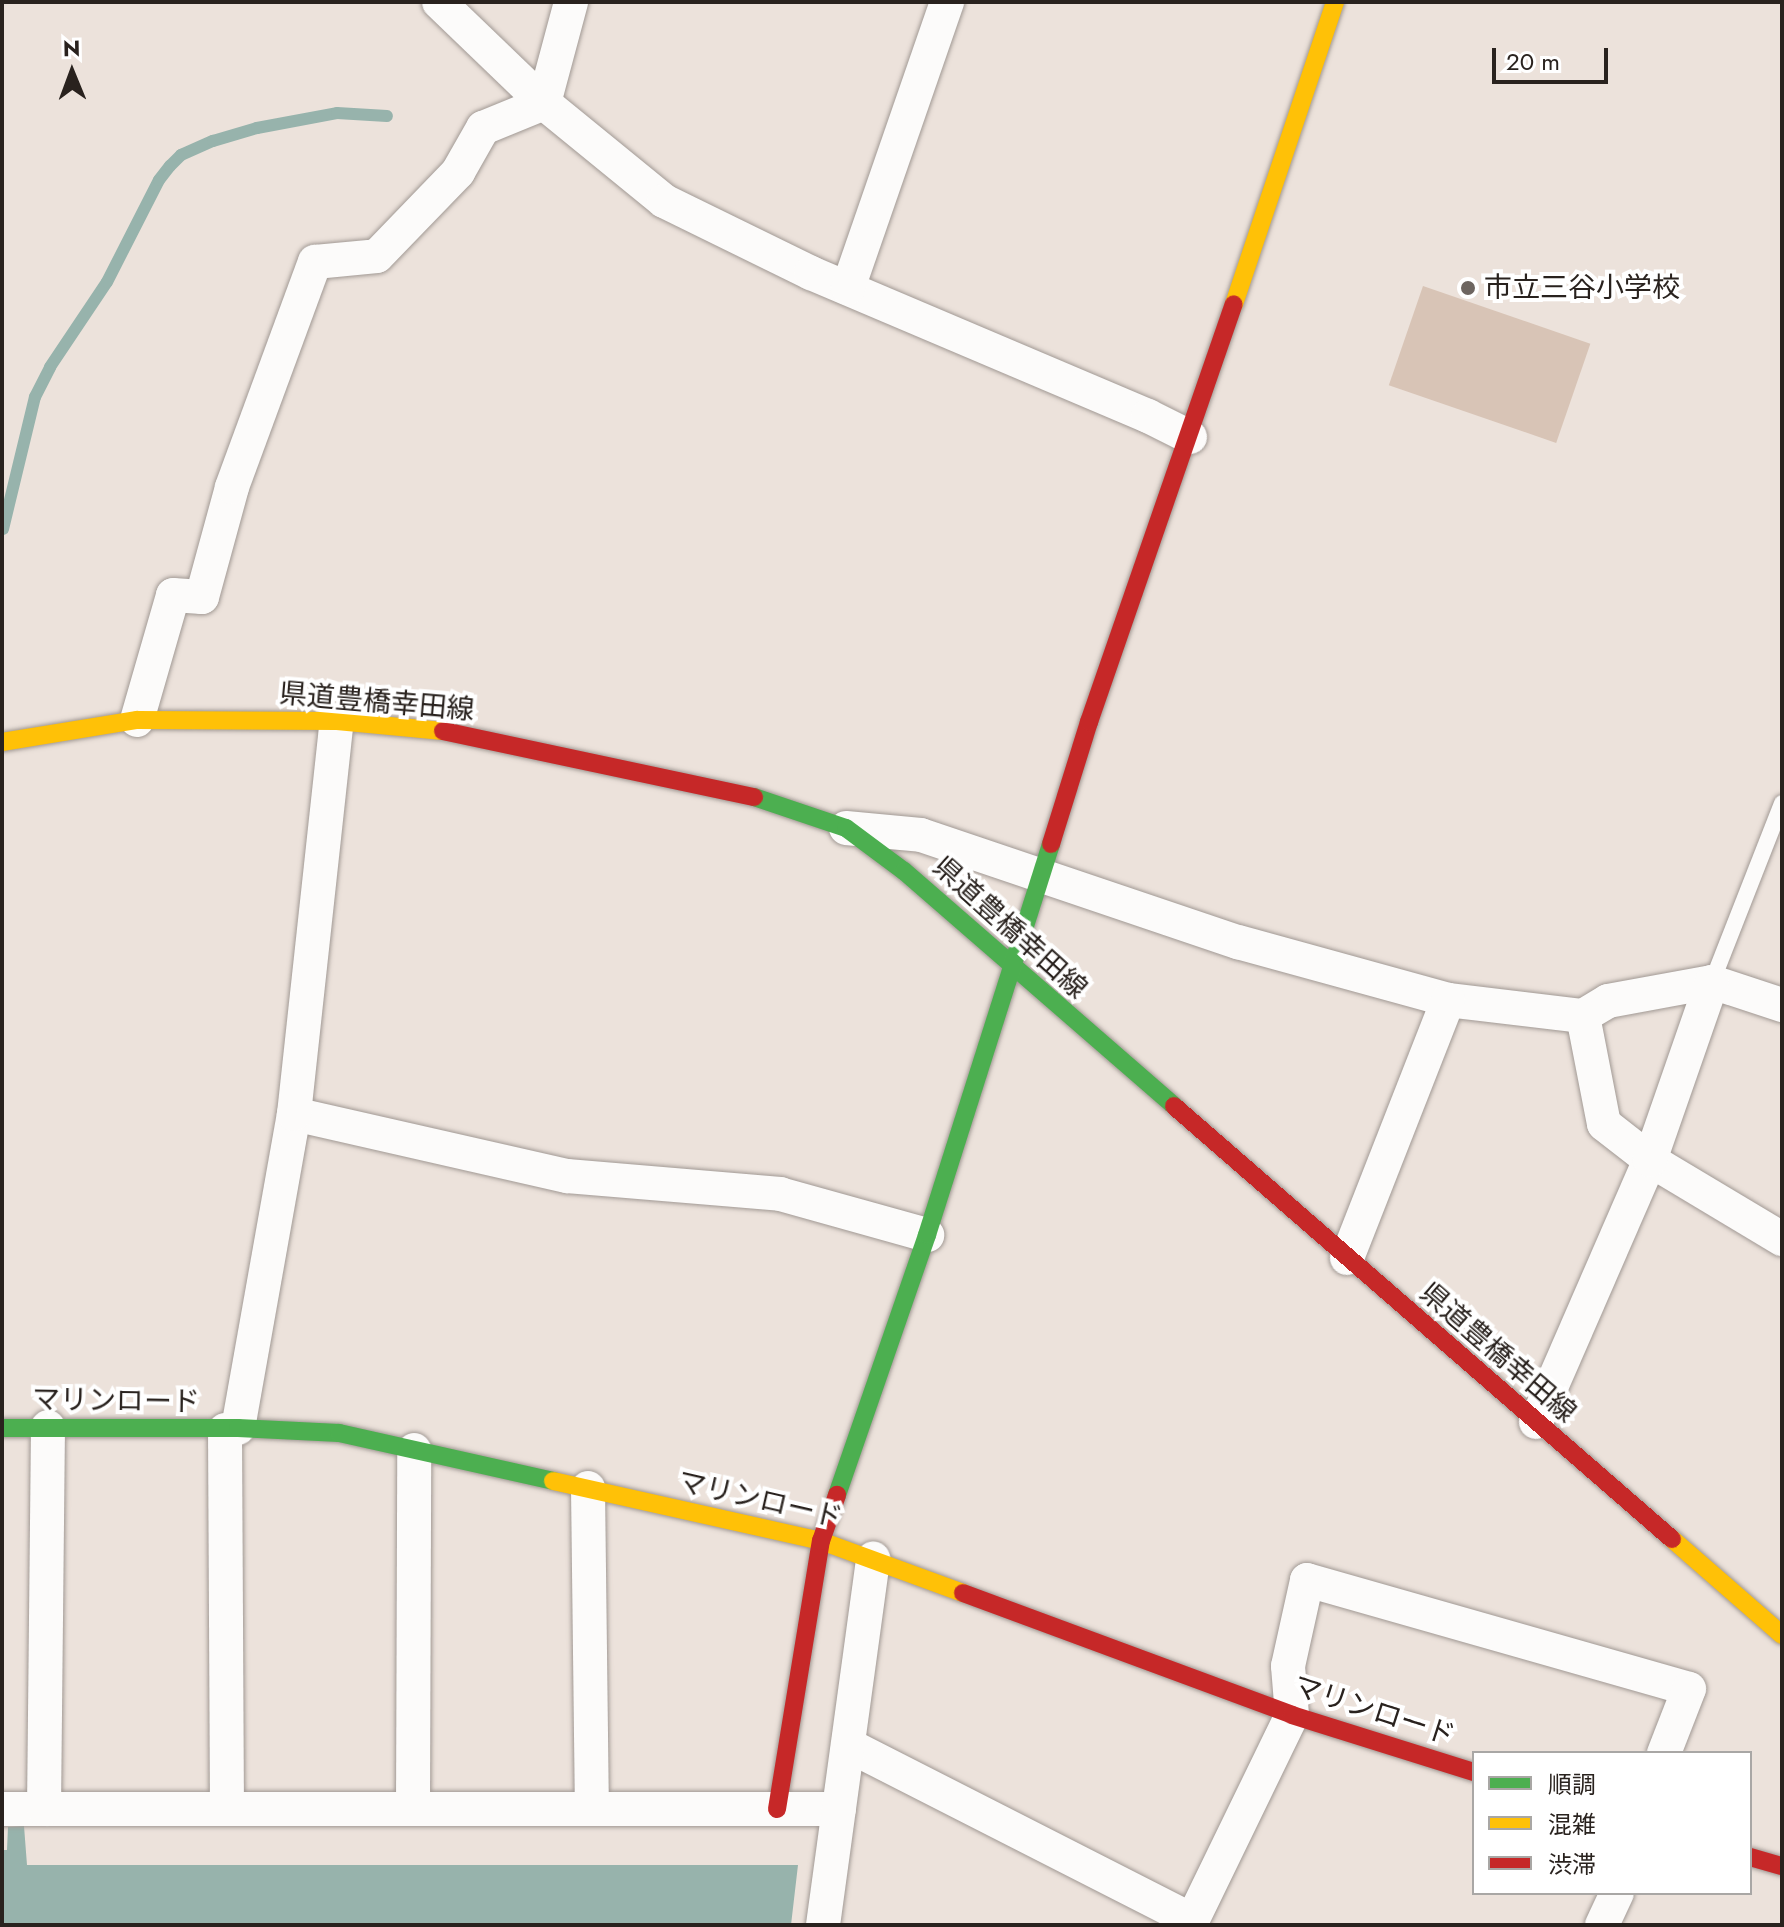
<!DOCTYPE html>
<meta charset="utf-8">
<style>
body{margin:0}
#map{position:relative;width:1784px;height:1927px;overflow:hidden;background:#ece2db;font-family:Jost,"Noto Sans JP",sans-serif}
div>[style]{position:absolute}
.green>*{inset:0;background:#d8c4b6;transform-origin:0 0}
.water>*{inset:0;background:#97b3ac}
.stream>*{height:12px;margin:-6px;padding:0 6px;transform-origin:6px;border-radius:6px;background:#97b3ac}
.roads{filter:drop-shadow(0 0 2px #a19994) drop-shadow(0 0 2px #a19994)}
.lane>*{height:16px;margin:-8px;padding:0 8px;transform-origin:8px;border-radius:8px;background:#fcfbfa}
.street>*{height:34px;margin:-17px;padding:0 17px;transform-origin:17px;border-radius:17px;background:#fcfbfa}
.fast>*{height:18px;margin:-9px;padding:0 9px;transform-origin:9px;border-radius:9px;background:#4caf50}
.slow>*{height:18px;margin:-9px;padding:0 9px;transform-origin:9px;border-radius:9px;background:#ffc107}
.jam>*{height:18px;margin:-9px;padding:0 9px;transform-origin:9px;border-radius:9px;background:#c62828}
.dots>*{width:22px;height:22px;translate:-50% -50%;box-sizing:border-box;border:4px solid #fff;border-radius:50%}
span{translate:-50% -50%;white-space:nowrap;text-align:center;line-height:1.15;-webkit-text-stroke:8px #fff;paint-order:stroke}
.poi-label{font-size:28px;color:#29221e}
.left{translate:0 -50%;text-align:left}
.street-label{font-size:28px;color:#29221e}
.frame{position:absolute;inset:0;border:4px solid #29221e;pointer-events:none}
.legend{position:absolute;left:1472px;top:1751px;width:280px;height:144px;box-sizing:border-box;background:#fff;border:2px solid #a9a7a5;margin:0;padding:10px 14px;list-style:none;font-size:24px;color:#29221e}
.legend li{display:flex;align-items:center;gap:16px;height:40px}
.legend b{width:40px;border:2px solid #a9a7a5}
.north{position:absolute;left:32px;top:32px;width:80px;height:80px;-webkit-text-stroke:6px #fff;paint-order:stroke;rotate:359deg;font-size:22px;font-weight:700;line-height:32px;text-align:center;color:#29221e}
.north::after{content:'';display:block;margin:auto;width:28px;height:36px;background:#29221e;clip-path:polygon(50% 0,100% 100%,50% 72%,0 100%)}
.scale{position:absolute;left:1492px;top:48px;width:116px;height:36px;box-sizing:border-box;border:4px solid #29221e;border-top:0;padding-left:10px;font-size:24px;line-height:28px;white-space:nowrap;color:#29221e;-webkit-text-stroke:6px #fff;paint-order:stroke}
</style>
<div id="map">
<div class="green">
<div style="left:1423px;top:286px;width:177px;height:105px;rotate:19deg"></div>
</div>
<div class="water">
<div style="clip-path:polygon(24px 1826px,27px 1865px,798px 1865px,791px 1925px,2px 1925px,2px 1850px,7px 1850px,8px 1827px)"></div>
</div>
<div class="stream">
<div style="left:3px;top:529px;width:136px;rotate:-76.4deg"></div>
<div style="left:35px;top:397px;width:34px;rotate:-63deg"></div>
<div style="left:50px;top:367px;width:102px;rotate:-56.2deg"></div>
<div style="left:107px;top:282px;width:114px;rotate:-63deg"></div>
<div style="left:159px;top:180px;width:18px;rotate:-52deg"></div>
<div style="left:170px;top:166px;width:16px;rotate:-45deg"></div>
<div style="left:181px;top:155px;width:35px;rotate:-24deg"></div>
<div style="left:213px;top:141px;width:46px;rotate:-16.5deg"></div>
<div style="left:257px;top:128px;width:81px;rotate:-10.6deg"></div>
<div style="left:337px;top:113px;width:50px;rotate:3.4deg"></div>
</div>
<div class="roads">
<div class="lane">
<div style="left:1712px;top:982px;width:192px;rotate:-68.6deg"></div>
</div>
<div class="street">
<div style="left:439px;top:2px;width:146px;rotate:43.9deg"></div>
<div style="left:544px;top:103px;width:155px;rotate:39.2deg"></div>
<div style="left:664px;top:201px;width:164px;rotate:26.1deg"></div>
<div style="left:811px;top:273px;width:366px;rotate:23deg"></div>
<div style="left:1148px;top:416px;width:47px;rotate:26.6deg"></div>
<div style="left:544px;top:103px;width:105px;rotate:-75deg"></div>
<div style="left:848px;top:288px;width:303px;rotate:-70.9deg"></div>
<div style="left:137px;top:720px;width:130px;rotate:-73.9deg"></div>
<div style="left:173px;top:595px;width:29px;rotate:4deg"></div>
<div style="left:202px;top:597px;width:114px;rotate:-74.7deg"></div>
<div style="left:232px;top:487px;width:240px;rotate:-69.8deg"></div>
<div style="left:315px;top:262px;width:62px;rotate:-5.5deg"></div>
<div style="left:377px;top:256px;width:117px;rotate:-46deg"></div>
<div style="left:458px;top:172px;width:51px;rotate:-60.4deg"></div>
<div style="left:483px;top:128px;width:66px;rotate:-22.3deg"></div>
<div style="left:846px;top:828px;width:75px;rotate:5.3deg"></div>
<div style="left:921px;top:835px;width:335px;rotate:18.7deg"></div>
<div style="left:1238px;top:942px;width:218px;rotate:15.4deg"></div>
<div style="left:1448px;top:1000px;width:136px;rotate:6.8deg"></div>
<div style="left:1583px;top:1016px;width:29px;rotate:-31deg"></div>
<div style="left:1608px;top:1001px;width:106px;rotate:-10.4deg"></div>
<div style="left:1712px;top:982px;width:74px;rotate:18.2deg"></div>
<div style="left:1583px;top:1016px;width:110px;rotate:79deg"></div>
<div style="left:1604px;top:1124px;width:58px;rotate:38deg"></div>
<div style="left:1650px;top:1160px;width:154px;rotate:30.9deg"></div>
<div style="left:294px;top:1114px;width:280px;rotate:12.8deg"></div>
<div style="left:567px;top:1176px;width:214px;rotate:4.8deg"></div>
<div style="left:780px;top:1194px;width:153px;rotate:15.6deg"></div>
<div style="left:1347px;top:1258px;width:277px;rotate:-68.6deg"></div>
<div style="left:1536px;top:1422px;width:286px;rotate:-66.5deg"></div>
<div style="left:1650px;top:1160px;width:188px;rotate:-70.8deg"></div>
<div style="left:238px;top:1428px;width:319px;rotate:-79.9deg"></div>
<div style="left:294px;top:1114px;width:395px;rotate:-83.8deg"></div>
<div style="left:225px;top:1430px;width:378px;rotate:89.7deg"></div>
<div style="left:588px;top:1488px;width:320px;rotate:89.3deg"></div>
<div style="left:848px;top:1745px;width:386px;rotate:27deg"></div>
<div style="left:413px;top:1808px;width:358px;rotate:-89.8deg"></div>
<div style="left:2px;top:1809px;width:837px"></div>
<div style="left:44px;top:1809px;width:382px;rotate:-89.4deg"></div>
<div style="left:823px;top:1925px;width:370px;rotate:-82.2deg"></div>
<div style="left:1190px;top:1925px;width:233px;rotate:-64.1deg"></div>
<div style="left:1292px;top:1715px;width:49px;rotate:-94.7deg"></div>
<div style="left:1288px;top:1666px;width:88px;rotate:-77.5deg"></div>
<div style="left:1307px;top:1580px;width:397px;rotate:15.9deg"></div>
<div style="left:1689px;top:1689px;width:69px;rotate:111.3deg"></div>
<div style="left:1602px;top:1925px;width:35px;rotate:-65deg"></div>
</div>
<div class="fast">
<div style="left:754px;top:797px;width:97px;rotate:18.6deg"></div>
<div style="left:846px;top:828px;width:72px;rotate:36.6deg"></div>
<div style="left:904px;top:871px;width:358px;rotate:41deg"></div>
<div style="left:2px;top:1428px;width:236px"></div>
<div style="left:238px;top:1428px;width:101px;rotate:2.8deg"></div>
<div style="left:339px;top:1433px;width:219px;rotate:12.6deg"></div>
<div style="left:837px;top:1495px;width:275px;rotate:-70.9deg"></div>
<div style="left:927px;top:1235px;width:410px;rotate:-72.4deg"></div>
</div>
<div class="slow">
<div style="left:1234px;top:304px;width:318px;rotate:-71.5deg"></div>
<div style="left:2px;top:742px;width:137px;rotate:-9.3deg"></div>
<div style="left:137px;top:720px;width:200px;rotate:0.3deg"></div>
<div style="left:337px;top:721px;width:106px;rotate:5.4deg"></div>
<div style="left:553px;top:1481px;width:275px;rotate:12.6deg"></div>
<div style="left:821px;top:1541px;width:151px;rotate:20.1deg"></div>
<div style="left:1672px;top:1539px;width:146px;rotate:41.1deg"></div>
</div>
<div class="jam">
<div style="left:443px;top:731px;width:318px;rotate:12deg"></div>
<div style="left:1051px;top:844px;width:128px;rotate:-72.7deg"></div>
<div style="left:1089px;top:722px;width:442px;rotate:-70.9deg"></div>
<div style="left:1174px;top:1106px;width:660px;rotate:41.01deg"></div>
<div style="left:963px;top:1593px;width:351px;rotate:20.3deg"></div>
<div style="left:1292px;top:1715px;width:191px;rotate:17.4deg"></div>
<div style="left:777px;top:1809px;width:272px;rotate:-80.7deg"></div>
<div style="left:821px;top:1541px;width:49px;rotate:-70.8deg"></div>
<div style="left:1750px;top:1857px;width:33px;rotate:16deg"></div>
</div>
</div>
<div class="dots">
<div style="left:1468px;top:288px;background:#6d6560"></div>
</div>
<div class="poi-label">
<span class="left" style="left:1484px;top:288px">市立三谷小学校</span>
</div>
<div class="street-label">
<span style="left:377px;top:702px;rotate:5deg">県道豊橋幸田線</span>
<span style="left:1010px;top:928px;rotate:42deg">県道豊橋幸田線</span>
<span style="left:1498px;top:1353px;rotate:41deg">県道豊橋幸田線</span>
<span style="left:116px;top:1401px;rotate:1deg">マリンロード</span>
<span style="left:760px;top:1500px;rotate:13deg">マリンロード</span>
<span style="left:1374px;top:1711px;rotate:18deg">マリンロード</span>
</div>
<div class="frame"></div>
<ul class="legend">
<li><b style="height:10px;background:#4caf50"></b>順調</li>
<li><b style="height:10px;background:#ffc107"></b>混雑</li>
<li><b style="height:10px;background:#c62828"></b>渋滞</li>
</ul>
<div class="north">N</div>
<div class="scale">20 m</div>
</div>
